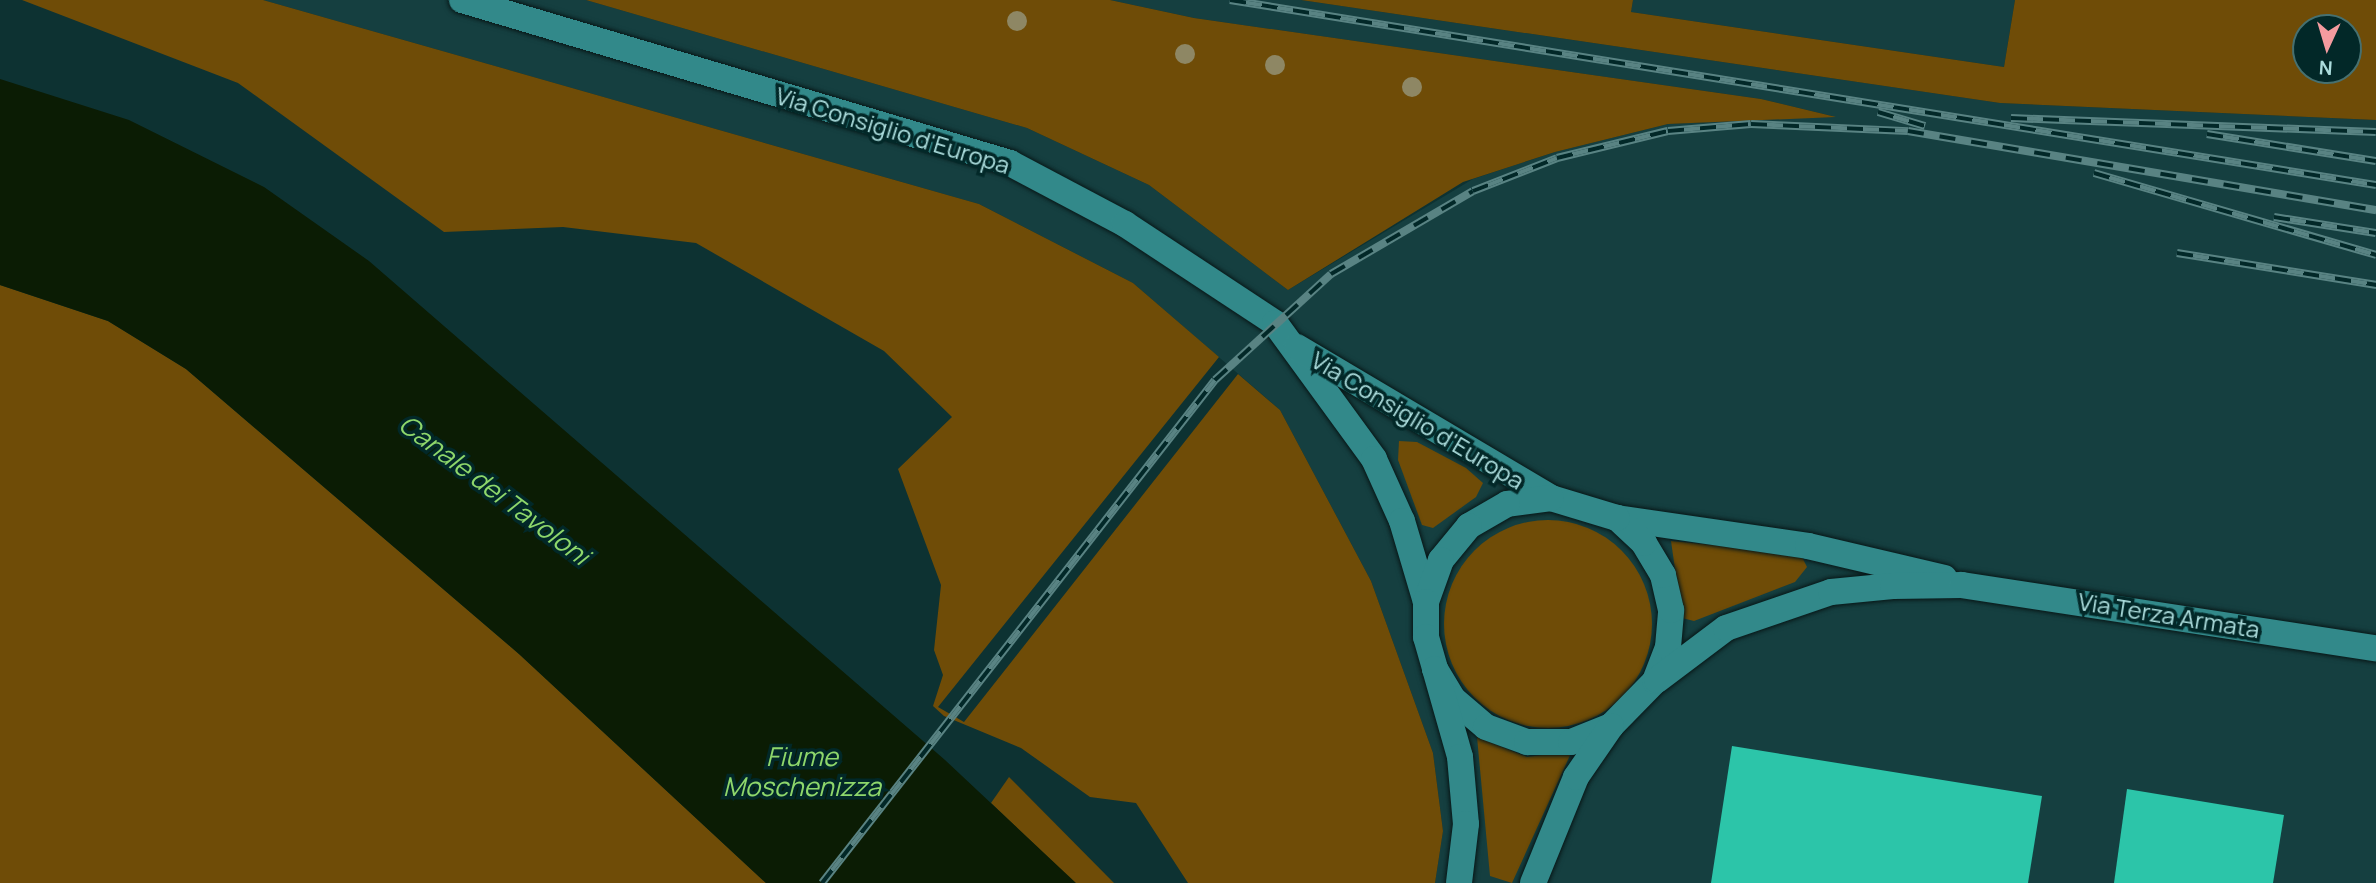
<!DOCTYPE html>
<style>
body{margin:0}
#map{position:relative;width:2376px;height:883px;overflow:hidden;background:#0d3232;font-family:Manrope,sans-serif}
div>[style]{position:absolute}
.built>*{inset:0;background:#153f40}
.green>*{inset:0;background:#6f4c07}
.round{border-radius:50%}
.water>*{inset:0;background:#0b1c04}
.building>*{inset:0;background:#2cc5a9}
.roads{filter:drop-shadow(0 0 2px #081717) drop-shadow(0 0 2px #081717)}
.minor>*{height:26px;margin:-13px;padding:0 13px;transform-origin:13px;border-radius:13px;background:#32898a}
.rail>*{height:8px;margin-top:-4px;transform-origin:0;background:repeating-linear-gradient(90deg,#022828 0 16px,#598383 0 32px);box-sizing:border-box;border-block:2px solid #598383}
.trees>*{width:20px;height:20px;margin:-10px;border-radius:50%;background:#8e8764}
span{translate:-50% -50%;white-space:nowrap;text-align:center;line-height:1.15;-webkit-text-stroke:7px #022828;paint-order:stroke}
.street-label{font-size:24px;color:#abdcdc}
.water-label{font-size:26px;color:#8ed76b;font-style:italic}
.north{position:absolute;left:2292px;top:14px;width:70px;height:70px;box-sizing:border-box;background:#022828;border:2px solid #467070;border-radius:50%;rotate:184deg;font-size:19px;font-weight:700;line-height:28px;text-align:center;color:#abdcdc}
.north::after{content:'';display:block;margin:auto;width:24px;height:32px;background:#f49b9f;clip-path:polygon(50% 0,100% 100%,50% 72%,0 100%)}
</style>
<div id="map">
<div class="built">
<div style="clip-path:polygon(263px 0,586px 0,1027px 128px,1149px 185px,1288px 290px,1473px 179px,1555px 152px,1668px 124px,1832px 116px,1761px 99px,1194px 18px,1110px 0,1301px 0,2000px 103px,2376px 120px,2376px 883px,1435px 883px,1443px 831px,1433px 753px,1371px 581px,1280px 410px,1133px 283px,979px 204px)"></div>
<div style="clip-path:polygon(1633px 0,2015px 0,2004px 67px,1631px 12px)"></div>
</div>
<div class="green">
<div style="clip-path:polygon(22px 0,263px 0,979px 204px,1133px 283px,1219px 357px,938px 707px,964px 722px,1238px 374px,1280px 410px,1371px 581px,1433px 753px,1443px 831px,1435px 883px,1188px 883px,1136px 803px,1090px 797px,1021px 748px,944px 716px,933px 706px,943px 675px,934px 650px,941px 585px,898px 469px,952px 417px,884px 351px,696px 243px,563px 227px,444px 232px,238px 83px)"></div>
<div style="clip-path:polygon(586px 0,1110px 0,1194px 18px,1761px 99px,1836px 117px,1668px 124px,1555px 152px,1463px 182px,1288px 290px,1149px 185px,1027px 128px)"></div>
<div style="clip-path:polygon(evenodd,1301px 0,1633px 0,1631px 12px,2004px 67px,2015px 0,2376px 0,2376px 120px,2000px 103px,1301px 0,2306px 28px,2348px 28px,2348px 70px,2306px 70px,2306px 28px)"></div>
<div style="clip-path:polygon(0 285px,108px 321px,186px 369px,519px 654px,766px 883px,0 883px)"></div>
<div style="clip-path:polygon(1399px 441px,1417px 442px,1466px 468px,1483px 483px,1476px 497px,1433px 528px,1422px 525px,1398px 460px)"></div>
<div class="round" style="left:1444px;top:520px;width:208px;height:208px"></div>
<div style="clip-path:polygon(1671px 541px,1800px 553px,1807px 567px,1795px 582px,1694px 621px,1682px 618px)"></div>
<div style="clip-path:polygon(1477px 737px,1527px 757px,1572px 751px,1512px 883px,1490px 876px)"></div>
<div style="clip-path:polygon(1009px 777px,1114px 883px,1075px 883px,991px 803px)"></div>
</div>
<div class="water">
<div style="clip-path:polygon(0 79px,129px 120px,264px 187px,369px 261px,945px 760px,1076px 883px,766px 883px,519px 654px,186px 369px,108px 321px,0 285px)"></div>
</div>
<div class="building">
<div style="clip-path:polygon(1732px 746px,2042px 796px,2028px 883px,1711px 883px)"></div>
<div style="clip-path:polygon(2127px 789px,2284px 815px,2273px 883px,2114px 883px)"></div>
</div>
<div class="roads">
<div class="minor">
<div style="left:462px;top:0;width:572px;rotate:16.56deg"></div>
<div style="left:1010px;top:163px;width:130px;rotate:27.9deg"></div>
<div style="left:1125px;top:224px;width:180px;rotate:33.4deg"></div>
<div style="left:1275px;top:323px;width:168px;rotate:53.9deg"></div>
<div style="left:1374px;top:459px;width:68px;rotate:65.7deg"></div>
<div style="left:1402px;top:521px;width:84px;rotate:73.5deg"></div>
<div style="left:1297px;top:347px;width:295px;rotate:30.7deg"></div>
<div style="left:1617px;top:518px;width:193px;rotate:8.3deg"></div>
<div style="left:1808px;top:546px;width:140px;rotate:13.2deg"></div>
<div style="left:1435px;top:669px;width:35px;rotate:59deg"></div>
<div style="left:1453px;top:699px;width:43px;rotate:40.3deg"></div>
<div style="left:1486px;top:727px;width:44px;rotate:20.1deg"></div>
<div style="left:1527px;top:742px;width:44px"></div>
<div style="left:1571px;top:742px;width:43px;rotate:-21.8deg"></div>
<div style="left:1611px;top:726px;width:63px;rotate:-45.6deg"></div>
<div style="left:1655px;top:681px;width:36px;rotate:-69deg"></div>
<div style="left:1668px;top:647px;width:37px;rotate:-85deg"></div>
<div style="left:1671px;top:610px;width:36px;rotate:-103deg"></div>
<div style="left:1663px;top:575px;width:37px;rotate:-121deg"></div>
<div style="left:1644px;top:543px;width:37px;rotate:-137deg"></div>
<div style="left:1617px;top:518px;width:69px;rotate:-163.1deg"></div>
<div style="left:1551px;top:498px;width:44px;rotate:172.2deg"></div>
<div style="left:1507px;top:504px;width:44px;rotate:149.9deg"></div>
<div style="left:1469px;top:526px;width:44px;rotate:129.5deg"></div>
<div style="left:1441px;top:560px;width:45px;rotate:109.7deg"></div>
<div style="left:1426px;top:602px;width:35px;rotate:90deg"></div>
<div style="left:1426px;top:637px;width:33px;rotate:74deg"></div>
<div style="left:1435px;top:669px;width:91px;rotate:74.1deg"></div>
<div style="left:1460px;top:757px;width:67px;rotate:84.9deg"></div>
<div style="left:1466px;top:824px;width:59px;rotate:96.8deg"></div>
<div style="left:1657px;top:680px;width:86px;rotate:-37deg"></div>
<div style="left:1726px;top:628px;width:111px;rotate:-18.9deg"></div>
<div style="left:1831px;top:592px;width:62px;rotate:-5.5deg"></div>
<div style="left:1893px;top:586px;width:69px;rotate:-0.8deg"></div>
<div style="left:1962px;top:585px;width:419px;rotate:8.7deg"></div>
<div style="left:1533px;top:883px;width:114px;rotate:-67.9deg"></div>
<div style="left:1576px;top:777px;width:62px;rotate:-55.5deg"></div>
</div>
</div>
<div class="rail">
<div style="left:1230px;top:0;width:1161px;rotate:9.17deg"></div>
<div style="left:1878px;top:112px;width:49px;rotate:16.6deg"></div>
<div style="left:2011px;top:118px;width:365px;rotate:2.2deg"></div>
<div style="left:2207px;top:134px;width:171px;rotate:9.1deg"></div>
<div style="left:2094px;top:173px;width:294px;rotate:16.2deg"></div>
<div style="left:2274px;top:217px;width:103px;rotate:8.9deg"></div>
<div style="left:2177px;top:253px;width:202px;rotate:9.1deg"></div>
<div style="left:822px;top:883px;width:638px;rotate:-52deg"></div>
<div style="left:1215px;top:380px;width:157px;rotate:-42.4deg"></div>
<div style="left:1331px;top:274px;width:164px;rotate:-30.3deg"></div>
<div style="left:1473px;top:191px;width:90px;rotate:-21.4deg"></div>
<div style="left:1557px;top:158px;width:114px;rotate:-13.7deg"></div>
<div style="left:1668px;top:131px;width:83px;rotate:-4.8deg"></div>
<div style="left:1751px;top:124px;width:157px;rotate:2.6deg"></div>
<div style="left:1908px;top:131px;width:475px;rotate:9.6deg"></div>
</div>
<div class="trees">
<div style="left:1017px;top:21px"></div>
<div style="left:1185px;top:54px"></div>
<div style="left:1275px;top:65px"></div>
<div style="left:1412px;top:87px"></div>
</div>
<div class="street-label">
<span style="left:893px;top:130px;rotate:17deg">Via Consiglio d'Europa</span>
<span style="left:1418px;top:420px;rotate:31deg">Via Consiglio d'Europa</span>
<span style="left:2169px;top:615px;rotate:9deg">Via Terza Armata</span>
</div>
<div class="water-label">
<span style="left:494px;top:490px;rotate:37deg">Canale dei Tavoloni</span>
<span style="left:802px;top:772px">Fiume<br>Moschenizza</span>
</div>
<div class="north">N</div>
</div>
